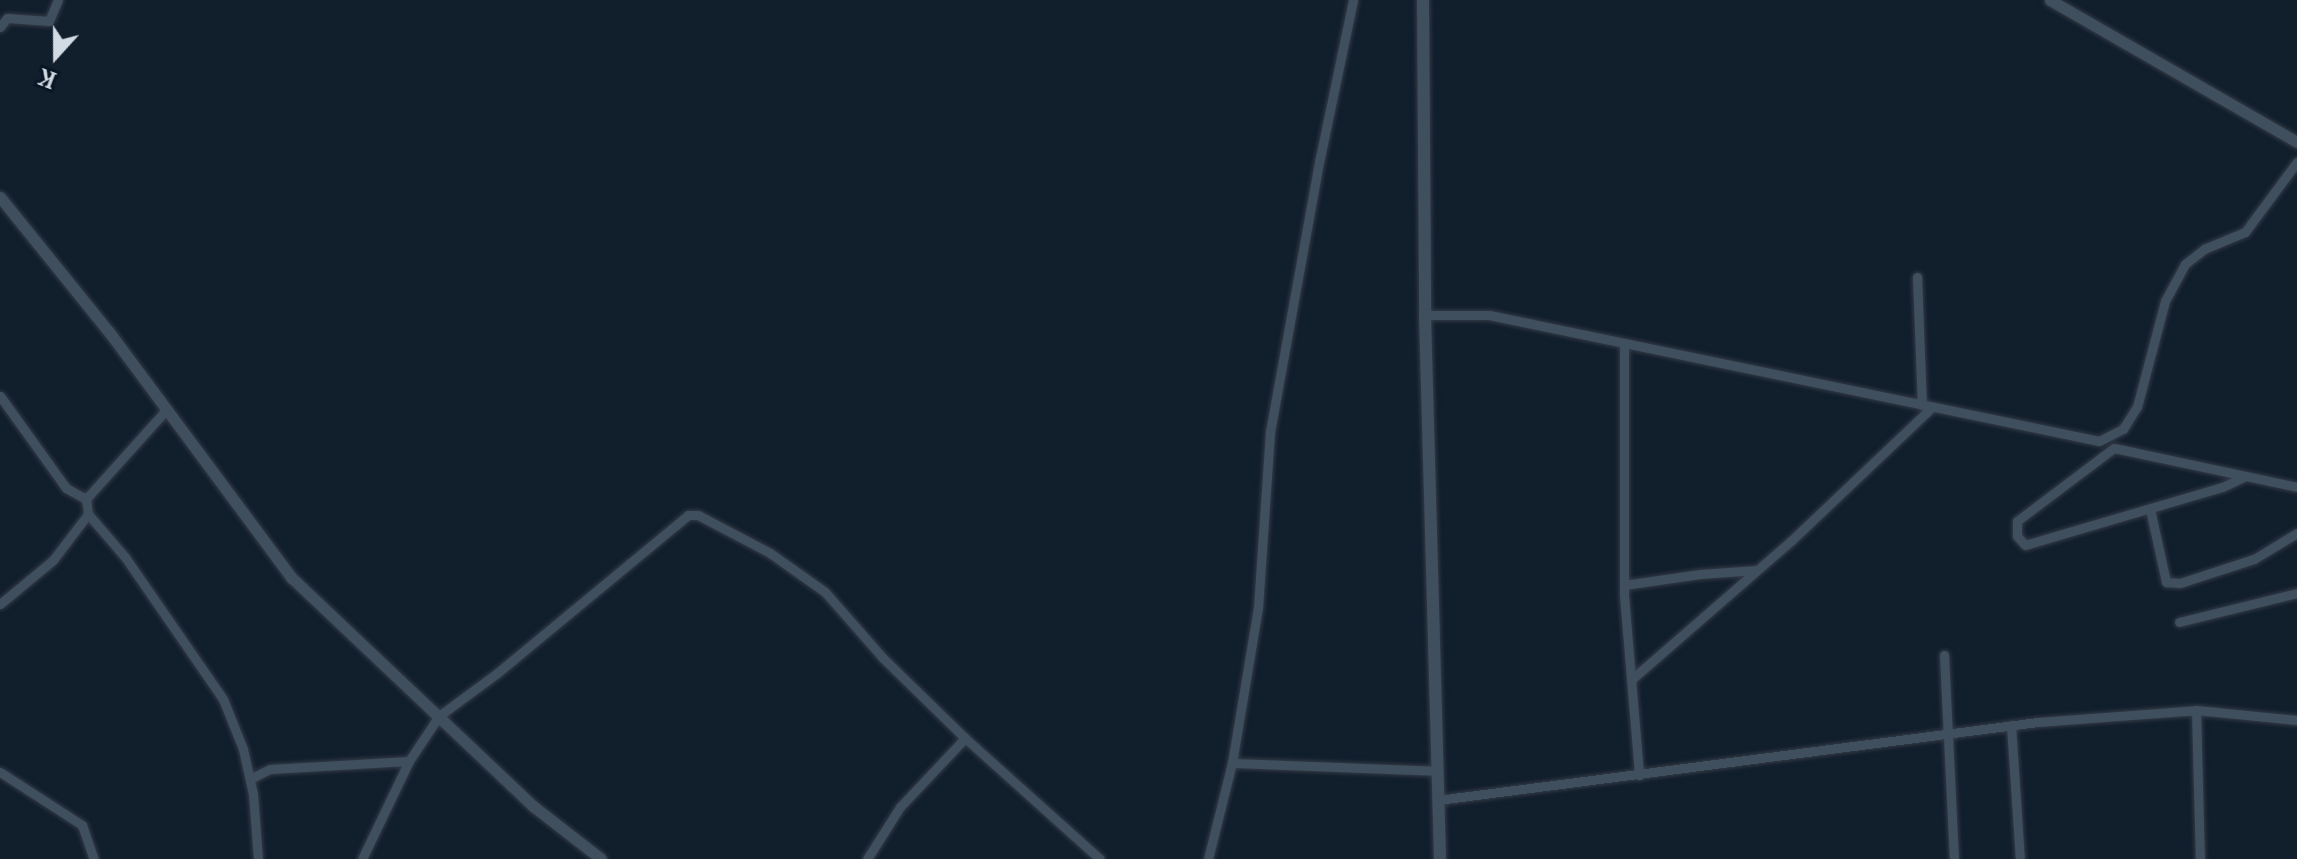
<!DOCTYPE html>
<style>
body{margin:0}
#map{position:relative;width:2297px;height:859px;overflow:hidden;background:#111e2c;font-family:Merriweather,serif}
div>[style]{position:absolute}
.roads{filter:drop-shadow(0 0 2px #333b46) drop-shadow(0 0 2px #333b46)}
.minor>*{height:9px;margin:-4.5px;padding:0 4.5px;transform-origin:4.5px;border-radius:4.5px;background:#404f5e}
.tertiary>*{height:11px;margin:-5.5px;padding:0 5.5px;transform-origin:5.5px;border-radius:5.5px;background:#404f5e}
.secondary>*{height:12px;margin:-6px;padding:0 6px;transform-origin:6px;border-radius:6px;background:#404f5e}
span{translate:-50% -50%;white-space:nowrap;text-align:center;line-height:1.15;-webkit-text-stroke:8px #081522;paint-order:stroke}
.north{position:absolute;left:16px;top:16px;width:80px;height:80px;-webkit-text-stroke:6px #081522;paint-order:stroke;rotate:201deg;font-size:22px;font-weight:700;line-height:32px;text-align:center;color:#d2dbe4}
.north::after{content:'';display:block;margin:auto;width:28px;height:36px;background:#d2dbe4;clip-path:polygon(50% 0,100% 100%,50% 72%,0 100%)}
</style>
<div id="map">
<div class="roads">
<div class="minor">
<div style="left:0;top:27px;width:11px;rotate:-52deg"></div>
<div style="left:7px;top:18px;width:42px;rotate:4.1deg"></div>
<div style="left:49px;top:21px;width:23px;rotate:-67deg"></div>
<div style="left:1917px;top:277px;width:128px;rotate:87.8deg"></div>
<div style="left:1425px;top:315px;width:64px"></div>
<div style="left:1489px;top:315px;width:623px;rotate:11.67deg"></div>
<div style="left:2099px;top:441px;width:27px;rotate:-27deg"></div>
<div style="left:2123px;top:429px;width:26px;rotate:-58deg"></div>
<div style="left:2137px;top:407px;width:110px;rotate:-75.2deg"></div>
<div style="left:2165px;top:301px;width:42px;rotate:-61.6deg"></div>
<div style="left:2185px;top:264px;width:24px;rotate:-38deg"></div>
<div style="left:2204px;top:249px;width:44px;rotate:-22.5deg"></div>
<div style="left:2245px;top:232px;width:87px;rotate:-53.4deg"></div>
<div style="left:1624px;top:343px;width:252px;rotate:90deg"></div>
<div style="left:1624px;top:595px;width:181px;rotate:85.2deg"></div>
<div style="left:0;top:396px;width:113px;rotate:54.3deg"></div>
<div style="left:66px;top:488px;width:23px;rotate:29deg"></div>
<div style="left:166px;top:410px;width:120px;rotate:132deg"></div>
<div style="left:86px;top:499px;width:15px;rotate:82deg"></div>
<div style="left:88px;top:514px;width:57px;rotate:49.3deg"></div>
<div style="left:125px;top:557px;width:173px;rotate:55.4deg"></div>
<div style="left:223px;top:699px;width:54px;rotate:68.2deg"></div>
<div style="left:243px;top:749px;width:46px;rotate:77.5deg"></div>
<div style="left:253px;top:794px;width:65px;rotate:85.6deg"></div>
<div style="left:2246px;top:476px;width:26px;rotate:155deg"></div>
<div style="left:2222px;top:487px;width:205px;rotate:163.6deg"></div>
<div style="left:2025px;top:545px;width:12px;rotate:-132deg"></div>
<div style="left:2017px;top:536px;width:15px;rotate:-90deg"></div>
<div style="left:2017px;top:521px;width:121px;rotate:-37deg"></div>
<div style="left:2114px;top:448px;width:187px;rotate:12deg"></div>
<div style="left:2150px;top:509px;width:75px;rotate:77.6deg"></div>
<div style="left:2166px;top:582px;width:14px;rotate:4deg"></div>
<div style="left:2180px;top:583px;width:78px;rotate:-18deg"></div>
<div style="left:2254px;top:559px;width:50px;rotate:-31.2deg"></div>
<div style="left:1624px;top:585px;width:77px;rotate:-8.2deg"></div>
<div style="left:1700px;top:574px;width:57px;rotate:-4deg"></div>
<div style="left:0;top:604px;width:69px;rotate:-39.7deg"></div>
<div style="left:53px;top:560px;width:58px;rotate:-52.7deg"></div>
<div style="left:2179px;top:622px;width:122px;rotate:-13.8deg"></div>
<div style="left:1944px;top:655px;width:204px;rotate:87.2deg"></div>
<div style="left:1632px;top:679px;width:212px;rotate:-41deg"></div>
<div style="left:1792px;top:540px;width:193px;rotate:-43.5deg"></div>
<div style="left:2196px;top:710px;width:149px;rotate:88.5deg"></div>
<div style="left:2011px;top:725px;width:134px;rotate:86.2deg"></div>
<div style="left:1232px;top:763px;width:205px;rotate:2.2deg"></div>
<div style="left:0;top:772px;width:98px;rotate:32.9deg"></div>
<div style="left:82px;top:825px;width:36px;rotate:71deg"></div>
<div style="left:250px;top:779px;width:22px;rotate:-27deg"></div>
<div style="left:270px;top:769px;width:139px;rotate:-3.3deg"></div>
<div style="left:1438px;top:800px;width:605px;rotate:-7.41deg"></div>
<div style="left:2038px;top:722px;width:158px;rotate:-4.3deg"></div>
<div style="left:2196px;top:710px;width:101px;rotate:5.7deg"></div>
<div style="left:362px;top:859px;width:109px;rotate:-64.4deg"></div>
<div style="left:409px;top:761px;width:54px;rotate:-56.3deg"></div>
<div style="left:439px;top:716px;width:71px;rotate:-36.4deg"></div>
<div style="left:496px;top:674px;width:249px;rotate:-39.6deg"></div>
<div style="left:688px;top:515px;width:10px"></div>
<div style="left:698px;top:515px;width:81px;rotate:27.8deg"></div>
<div style="left:770px;top:553px;width:67px;rotate:35.3deg"></div>
<div style="left:825px;top:592px;width:88px;rotate:48.7deg"></div>
<div style="left:883px;top:658px;width:115px;rotate:44.3deg"></div>
<div style="left:965px;top:738px;width:181px;rotate:41.9deg"></div>
<div style="left:867px;top:859px;width:62px;rotate:-57.6deg"></div>
<div style="left:900px;top:807px;width:95px;rotate:-46.7deg"></div>
<div style="left:1208px;top:859px;width:99px;rotate:-76deg"></div>
<div style="left:1232px;top:763px;width:157px;rotate:-80.5deg"></div>
<div style="left:1258px;top:608px;width:176px;rotate:-86.1deg"></div>
<div style="left:1270px;top:432px;width:279px;rotate:-79.7deg"></div>
<div style="left:1320px;top:158px;width:161px;rotate:-78.2deg"></div>
</div>
<div class="tertiary">
<div style="left:2050px;top:0;width:285px;rotate:29.9deg"></div>
<div style="left:0;top:197px;width:174px;rotate:51.1deg"></div>
<div style="left:109px;top:332px;width:307px;rotate:53.4deg"></div>
<div style="left:292px;top:578px;width:332px;rotate:43.4deg"></div>
<div style="left:533px;top:806px;width:86px;rotate:37.9deg"></div>
</div>
<div class="secondary">
<div style="left:1423px;top:0;width:315px;rotate:89.6deg"></div>
<div style="left:1425px;top:315px;width:544px;rotate:88.42deg"></div>
</div>
</div>
<div class="north">K</div>
</div>
